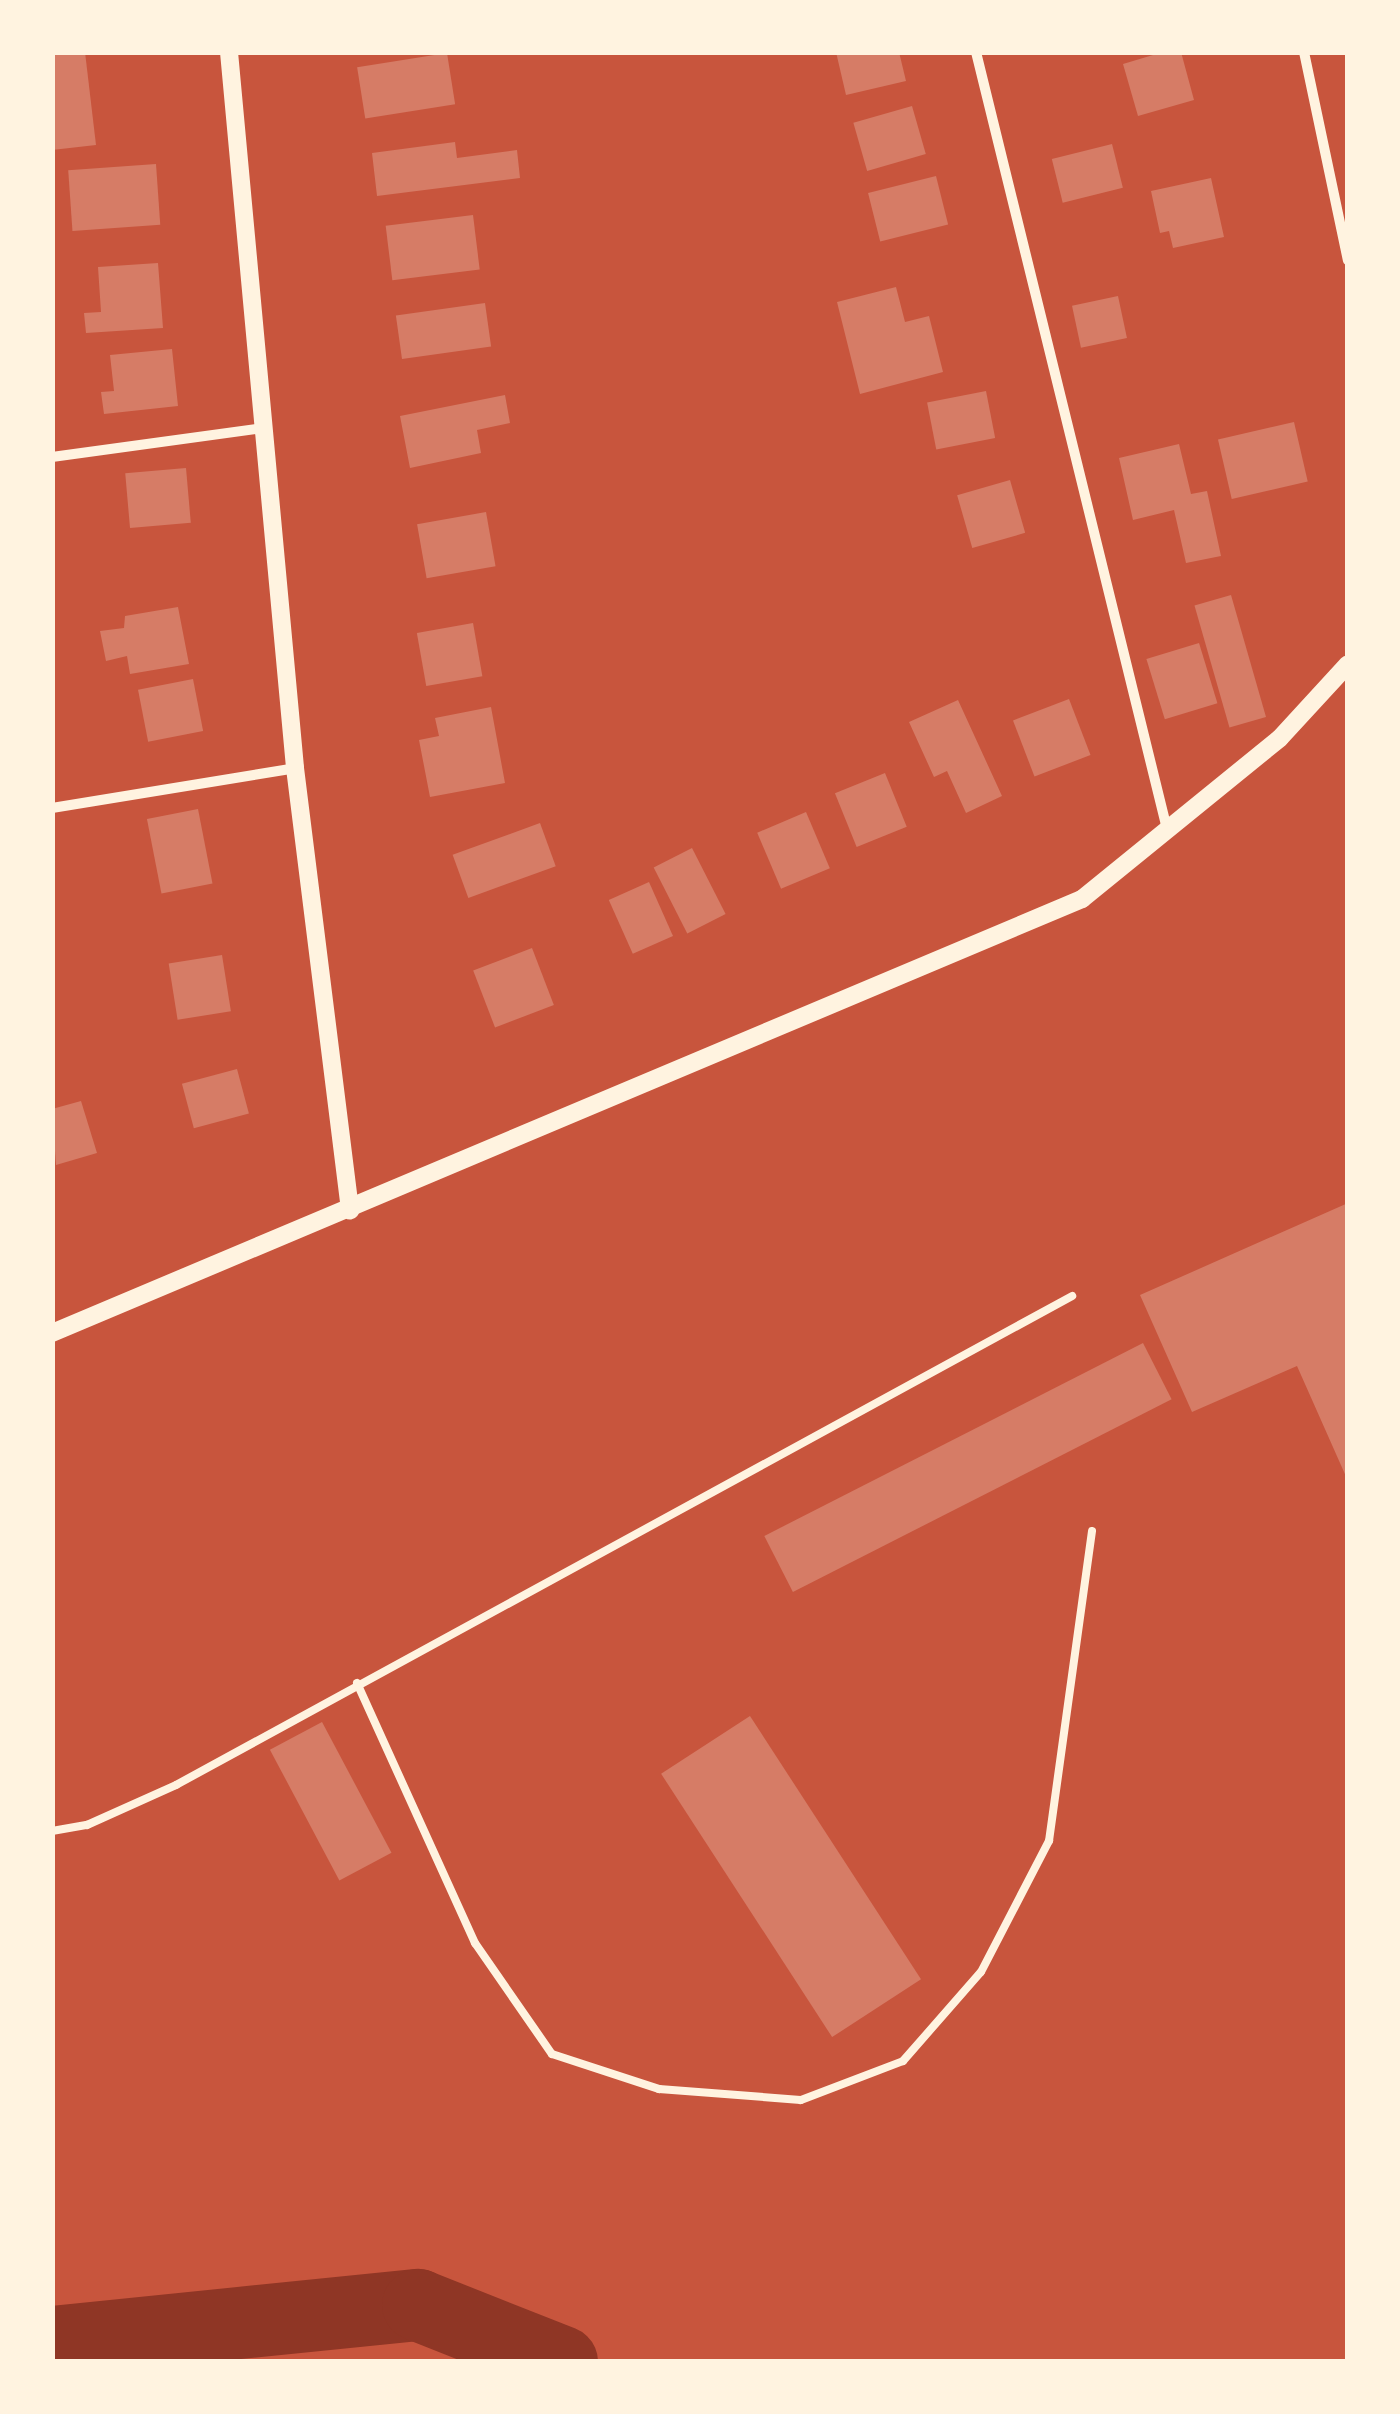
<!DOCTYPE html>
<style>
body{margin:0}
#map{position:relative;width:1400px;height:2414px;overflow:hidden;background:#c8553d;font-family:Bitter,serif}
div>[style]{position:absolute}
.river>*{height:72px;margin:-36px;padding:0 36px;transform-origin:36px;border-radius:36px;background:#8f3625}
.building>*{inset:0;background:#d67c66;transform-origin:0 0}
.service>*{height:8px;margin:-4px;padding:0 4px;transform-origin:4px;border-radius:4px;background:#fff3e0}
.minor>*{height:10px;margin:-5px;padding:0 5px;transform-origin:5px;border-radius:5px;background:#fff3e0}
.tertiary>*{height:18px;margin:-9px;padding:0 9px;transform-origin:9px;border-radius:9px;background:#fff3e0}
span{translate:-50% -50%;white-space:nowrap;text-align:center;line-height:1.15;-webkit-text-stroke:10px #fff3e0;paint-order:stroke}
.frame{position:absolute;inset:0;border:55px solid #fff3e0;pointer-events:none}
</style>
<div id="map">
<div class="river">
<div style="left:52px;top:2342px;width:368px;rotate:-5.8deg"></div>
<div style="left:418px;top:2305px;width:155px;rotate:21.6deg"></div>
</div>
<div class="building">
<div style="clip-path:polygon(52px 52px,85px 52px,96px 145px,52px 150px)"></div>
<div style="clip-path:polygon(836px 52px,899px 52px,906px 81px,846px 95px)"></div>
<div style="clip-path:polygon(1163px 52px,1181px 52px,1194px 100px,1138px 116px,1123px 64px)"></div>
<div style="left:447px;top:53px;width:52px;height:91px;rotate:81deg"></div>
<div style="left:912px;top:106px;width:50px;height:61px;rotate:74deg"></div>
<div style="clip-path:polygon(455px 142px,457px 158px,517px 150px,520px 178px,377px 196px,372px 153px)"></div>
<div style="left:1112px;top:144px;width:45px;height:62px;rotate:76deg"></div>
<div style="left:156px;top:164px;width:61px;height:88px;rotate:86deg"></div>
<div style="left:936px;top:176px;width:50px;height:70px;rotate:76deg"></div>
<div style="clip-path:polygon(1211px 178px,1224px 237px,1173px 248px,1169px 231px,1160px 233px,1151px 191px)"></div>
<div style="left:473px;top:215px;width:55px;height:88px;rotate:83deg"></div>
<div style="clip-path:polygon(158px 263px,163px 328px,86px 333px,84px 313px,101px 312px,98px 267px)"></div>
<div style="clip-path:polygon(896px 287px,905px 322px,929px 316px,943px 372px,860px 394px,837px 302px)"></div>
<div style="left:1118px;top:296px;width:43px;height:47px;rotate:78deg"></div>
<div style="left:485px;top:303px;width:44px;height:90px;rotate:82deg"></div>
<div style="clip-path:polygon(172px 349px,178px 406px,104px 414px,101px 392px,114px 391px,110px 355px)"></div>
<div style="left:986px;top:391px;width:48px;height:60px;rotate:79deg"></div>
<div style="clip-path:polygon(505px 395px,510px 423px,477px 430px,481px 453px,410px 468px,400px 416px)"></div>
<div style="left:1294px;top:422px;width:61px;height:78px;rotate:77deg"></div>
<div style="clip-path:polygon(1179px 444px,1191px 494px,1207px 491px,1221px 556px,1186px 563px,1174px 510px,1133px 520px,1119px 458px)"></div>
<div style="left:186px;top:468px;width:55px;height:61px;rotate:85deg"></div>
<div style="left:1010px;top:480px;width:55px;height:55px;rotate:74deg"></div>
<div style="left:486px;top:512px;width:55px;height:70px;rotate:80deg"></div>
<div style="left:1231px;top:595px;width:127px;height:38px;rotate:74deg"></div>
<div style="clip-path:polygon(178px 607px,189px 664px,130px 674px,127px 656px,106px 661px,100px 631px,124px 628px,125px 616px)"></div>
<div style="left:473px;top:623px;width:54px;height:57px;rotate:80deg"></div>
<div style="left:1199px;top:643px;width:63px;height:55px;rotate:73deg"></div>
<div style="left:193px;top:679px;width:53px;height:56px;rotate:79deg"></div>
<div style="left:1069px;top:699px;width:60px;height:60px;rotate:69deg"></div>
<div style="clip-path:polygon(958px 700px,1002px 796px,966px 813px,947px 771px,934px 777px,909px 722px)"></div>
<div style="clip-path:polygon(491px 707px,505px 783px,430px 797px,419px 740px,439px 736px,435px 718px)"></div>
<div style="left:885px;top:773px;width:58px;height:54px;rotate:68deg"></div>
<div style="left:198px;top:809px;width:76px;height:52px;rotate:79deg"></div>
<div style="left:806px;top:812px;width:61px;height:53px;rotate:67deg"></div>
<div style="left:540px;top:823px;width:46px;height:93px;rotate:70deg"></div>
<div style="left:692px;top:848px;width:74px;height:43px;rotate:63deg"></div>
<div style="left:649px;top:882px;width:59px;height:44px;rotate:66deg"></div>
<div style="left:532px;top:948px;width:61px;height:63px;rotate:69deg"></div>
<div style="left:222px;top:955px;width:57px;height:54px;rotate:81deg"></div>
<div style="left:237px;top:1069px;width:46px;height:57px;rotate:75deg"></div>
<div style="clip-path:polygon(81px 1101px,97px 1153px,56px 1165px,52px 1109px)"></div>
<div style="clip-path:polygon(1348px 1203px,1348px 1481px,1297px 1366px,1192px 1412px,1140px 1295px)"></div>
<div style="left:1143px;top:1343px;width:63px;height:425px;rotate:63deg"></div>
<div style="left:750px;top:1716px;width:314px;height:106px;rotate:57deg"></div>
<div style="left:322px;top:1722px;width:148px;height:59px;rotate:62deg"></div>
</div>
<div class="service">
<div style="left:357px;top:1683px;width:286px;rotate:65.6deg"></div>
<div style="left:475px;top:1943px;width:135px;rotate:55.3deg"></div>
<div style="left:552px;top:2054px;width:113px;rotate:18.1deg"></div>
<div style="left:659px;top:2089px;width:142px;rotate:4.4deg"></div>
<div style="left:801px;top:2100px;width:109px;rotate:-20.9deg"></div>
<div style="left:903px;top:2061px;width:118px;rotate:-48.8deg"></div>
<div style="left:981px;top:1972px;width:148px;rotate:-62.6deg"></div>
<div style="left:1049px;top:1841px;width:313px;rotate:-82.1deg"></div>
<div style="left:52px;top:1831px;width:36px;rotate:-10deg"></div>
<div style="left:87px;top:1825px;width:98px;rotate:-24.2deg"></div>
<div style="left:176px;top:1785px;width:1021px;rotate:-28.62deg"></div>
</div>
<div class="minor">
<div style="left:976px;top:52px;width:800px;rotate:76.19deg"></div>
<div style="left:1304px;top:52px;width:213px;rotate:78.1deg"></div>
<div style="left:52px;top:457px;width:214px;rotate:-7.8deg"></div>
<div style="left:52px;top:808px;width:246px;rotate:-9.3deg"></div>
</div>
<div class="tertiary">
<div style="left:229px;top:52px;width:719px;rotate:84.73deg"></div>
<div style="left:295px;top:768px;width:446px;rotate:82.9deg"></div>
<div style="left:52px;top:1333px;width:1118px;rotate:-22.85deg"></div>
<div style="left:1082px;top:899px;width:255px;rotate:-39.1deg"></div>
<div style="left:1280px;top:738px;width:100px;rotate:-47.4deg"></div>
</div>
<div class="frame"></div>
</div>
